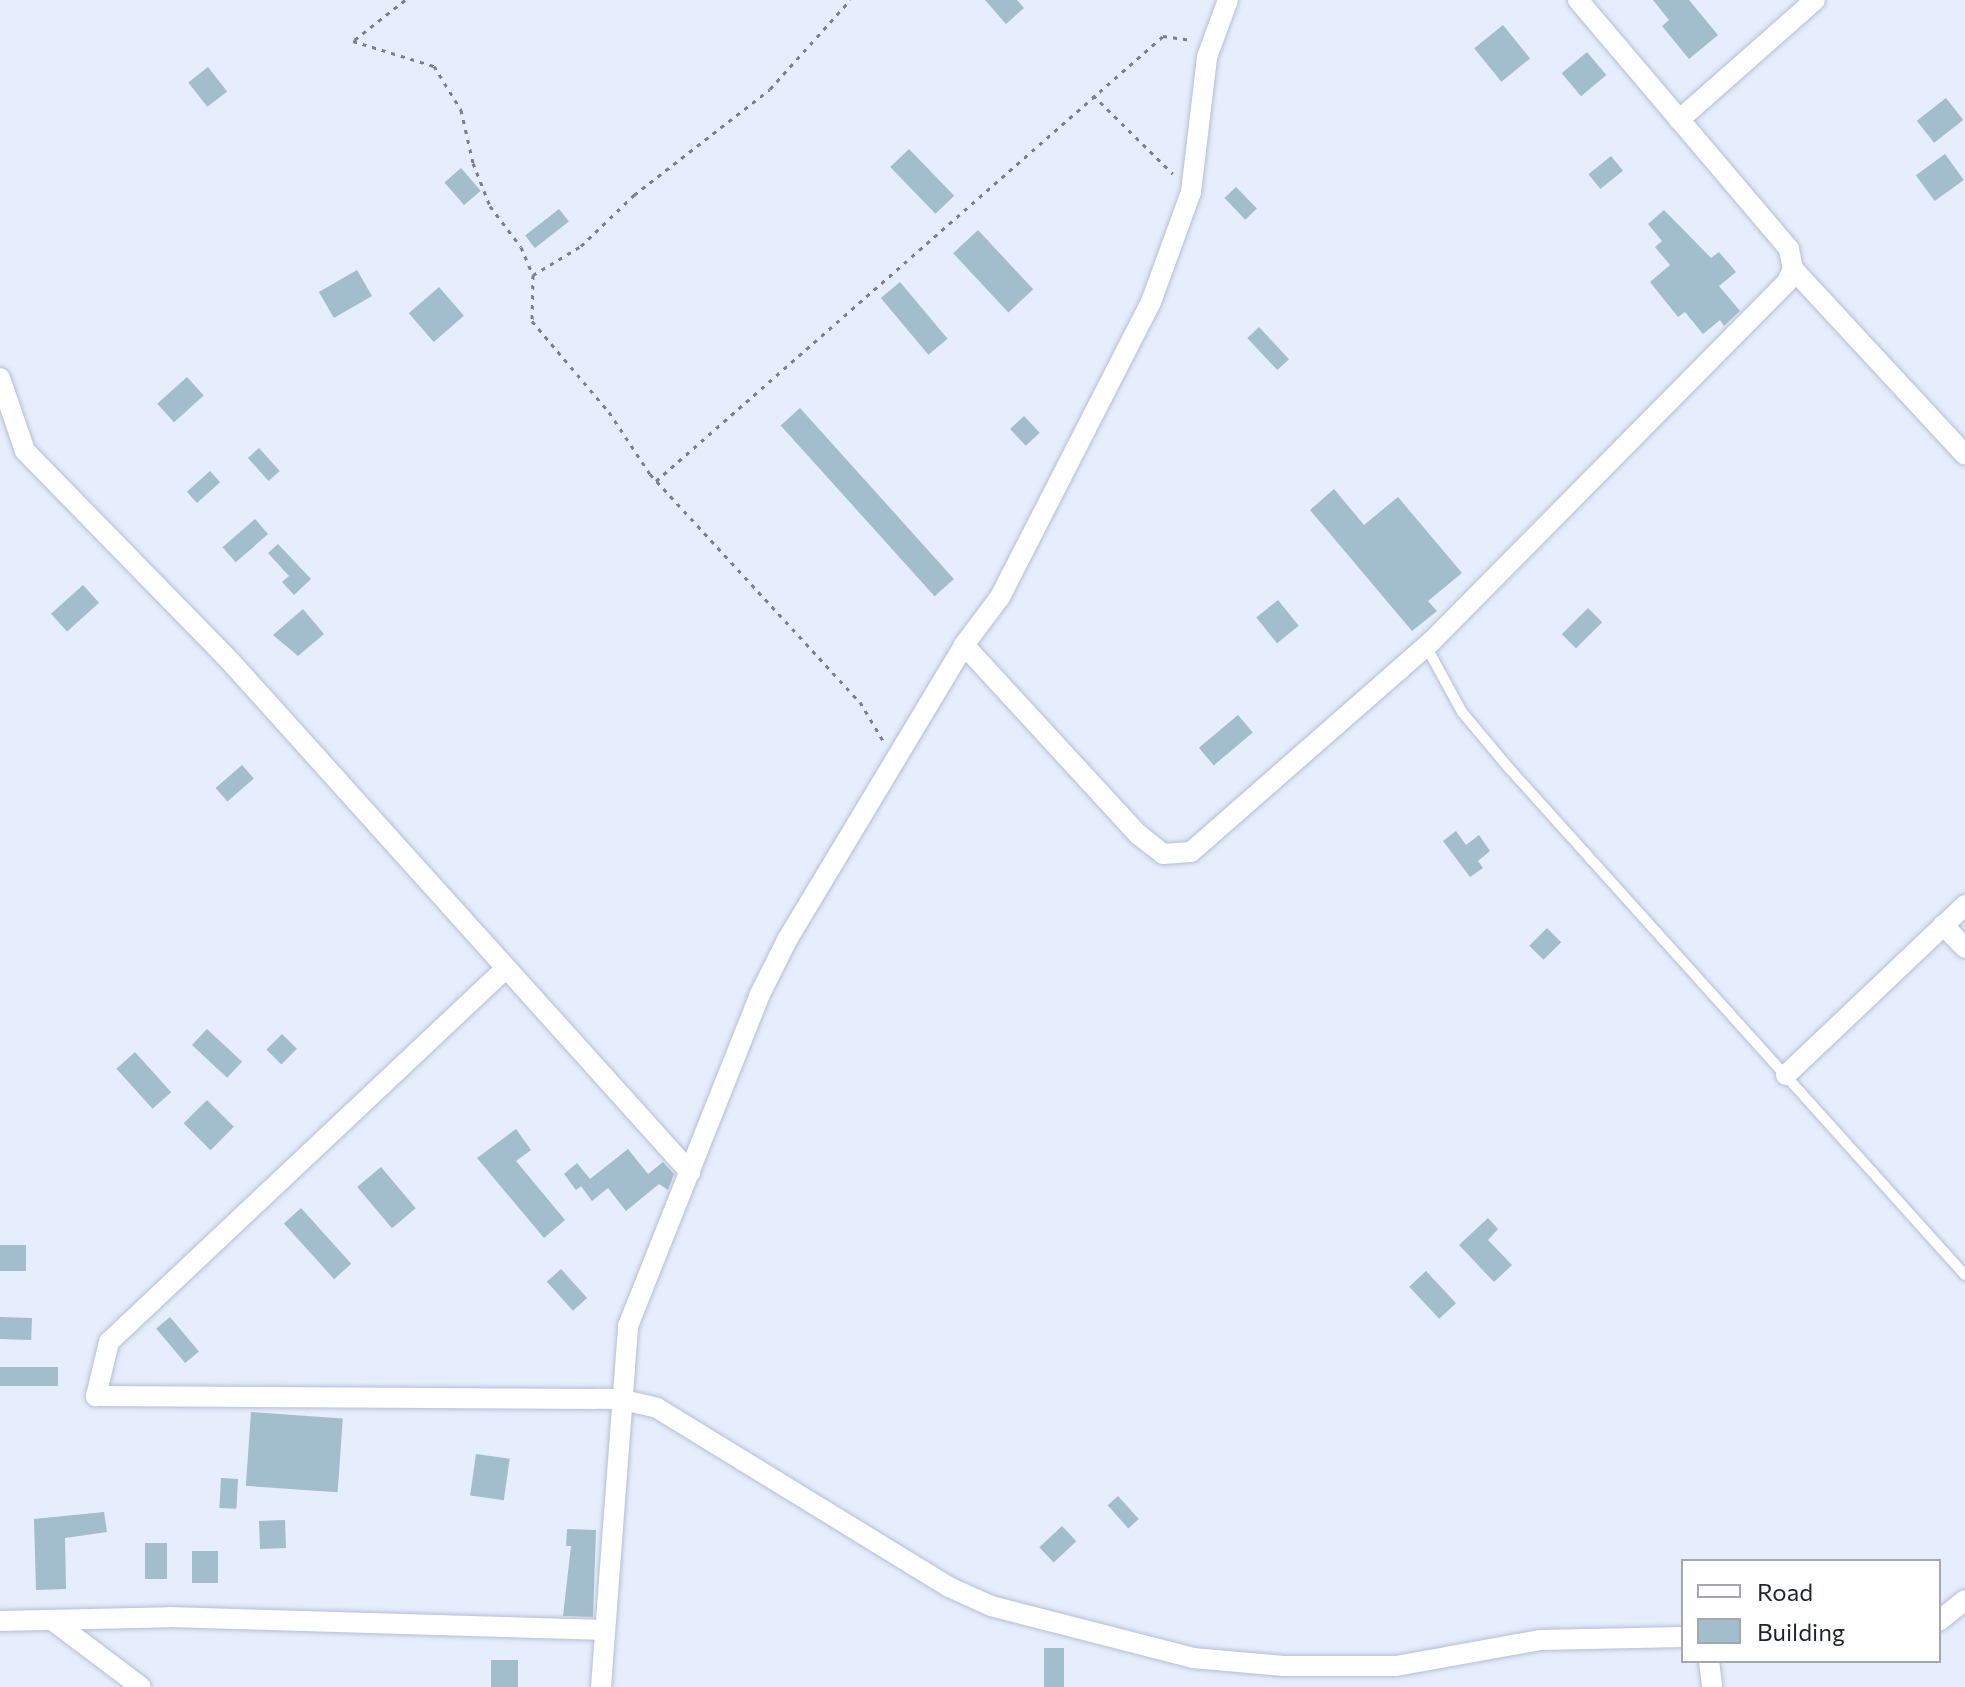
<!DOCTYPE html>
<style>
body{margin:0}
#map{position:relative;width:1965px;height:1687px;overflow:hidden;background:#e6edfc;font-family:Commissioner,sans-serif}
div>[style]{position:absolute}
.building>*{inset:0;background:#a2bdcb;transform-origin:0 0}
.path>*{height:3px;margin-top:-1.5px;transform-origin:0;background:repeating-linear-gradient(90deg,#7a7f8b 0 4px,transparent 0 10px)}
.roads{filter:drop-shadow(0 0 2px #b4bfd6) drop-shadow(0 0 2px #b4bfd6)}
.service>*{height:10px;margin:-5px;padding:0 5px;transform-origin:5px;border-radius:5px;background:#fff}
.minor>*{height:20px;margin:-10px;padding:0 10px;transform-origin:10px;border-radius:10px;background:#fff}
span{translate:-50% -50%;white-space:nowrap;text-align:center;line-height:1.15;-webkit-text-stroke:8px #fff;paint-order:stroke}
.legend{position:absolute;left:1681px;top:1559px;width:260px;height:104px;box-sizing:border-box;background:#fff;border:2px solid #a5a7aa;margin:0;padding:10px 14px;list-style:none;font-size:24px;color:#1e222b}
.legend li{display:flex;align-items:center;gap:16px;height:40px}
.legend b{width:40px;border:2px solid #a5a7aa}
</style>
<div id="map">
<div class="building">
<div style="clip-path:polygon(985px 0,1017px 0,1024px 8px,1006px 24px)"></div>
<div style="clip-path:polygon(1653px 0,1689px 0,1718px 35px,1689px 59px,1662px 26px,1669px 20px)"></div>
<div style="left:1503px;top:25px;width:43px;height:37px;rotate:51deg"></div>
<div style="left:1587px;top:52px;width:30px;height:33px;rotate:50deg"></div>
<div style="left:208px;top:67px;width:31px;height:25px;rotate:52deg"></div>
<div style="left:1946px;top:98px;width:28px;height:37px;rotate:52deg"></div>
<div style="left:909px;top:149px;width:65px;height:26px;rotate:46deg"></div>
<div style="left:1945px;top:154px;width:32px;height:36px;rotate:54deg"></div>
<div style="left:1611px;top:156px;width:19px;height:29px;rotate:51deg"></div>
<div style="left:461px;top:168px;width:30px;height:22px;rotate:49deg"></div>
<div style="left:1236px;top:187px;width:30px;height:16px;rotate:46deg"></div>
<div style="left:559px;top:209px;width:16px;height:43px;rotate:52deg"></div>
<div style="clip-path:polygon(1664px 210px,1711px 258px,1719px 252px,1736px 272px,1719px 286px,1740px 311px,1724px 326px,1720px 320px,1703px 334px,1685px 312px,1678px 317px,1650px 282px,1670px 265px,1655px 247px,1662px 241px,1648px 224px)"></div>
<div style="left:978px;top:230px;width:81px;height:34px;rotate:47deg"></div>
<div style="left:357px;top:270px;width:30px;height:44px;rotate:60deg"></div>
<div style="left:900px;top:282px;width:74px;height:25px;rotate:50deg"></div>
<div style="left:439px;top:287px;width:38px;height:40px;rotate:49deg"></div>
<div style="left:1259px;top:327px;width:44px;height:16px;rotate:47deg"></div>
<div style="left:187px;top:377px;width:25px;height:40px;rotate:48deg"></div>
<div style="left:800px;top:408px;width:230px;height:26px;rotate:48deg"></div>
<div style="left:1024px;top:416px;width:23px;height:19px;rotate:47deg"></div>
<div style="left:259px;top:448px;width:31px;height:15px;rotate:48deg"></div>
<div style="left:210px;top:471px;width:15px;height:31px;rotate:48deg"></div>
<div style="clip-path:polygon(1334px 489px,1364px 525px,1398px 497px,1462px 573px,1428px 601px,1437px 611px,1412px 631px,1310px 510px)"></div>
<div style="left:255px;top:519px;width:20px;height:43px;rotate:49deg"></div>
<div style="clip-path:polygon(278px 544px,311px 579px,294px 595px,282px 582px,289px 576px,268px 553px)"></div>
<div style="left:83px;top:585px;width:24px;height:43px;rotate:48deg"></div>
<div style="left:1278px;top:600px;width:33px;height:28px;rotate:51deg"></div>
<div style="left:1588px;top:608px;width:20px;height:37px;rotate:45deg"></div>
<div style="clip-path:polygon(303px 609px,324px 634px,298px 656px,273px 635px)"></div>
<div style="left:1238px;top:715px;width:23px;height:51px;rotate:50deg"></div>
<div style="left:242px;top:765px;width:18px;height:35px;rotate:49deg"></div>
<div style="clip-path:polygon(1456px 831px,1466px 845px,1479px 835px,1490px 851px,1478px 861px,1483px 868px,1470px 877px,1443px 841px)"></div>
<div style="left:1547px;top:928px;width:20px;height:25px;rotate:45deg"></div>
<div style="left:207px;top:1029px;width:48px;height:22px;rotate:43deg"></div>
<div style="left:282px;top:1034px;width:21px;height:22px;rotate:45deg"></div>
<div style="left:135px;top:1052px;width:54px;height:25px;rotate:48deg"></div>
<div style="left:207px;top:1100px;width:38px;height:33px;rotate:45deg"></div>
<div style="clip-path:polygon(516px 1129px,531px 1150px,516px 1161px,565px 1220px,544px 1238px,477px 1158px)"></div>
<div style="clip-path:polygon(628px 1149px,648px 1174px,663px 1162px,674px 1174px,668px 1190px,659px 1184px,626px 1211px,608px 1188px,592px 1201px,581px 1186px,587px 1182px,576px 1190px,564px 1174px,577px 1163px,590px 1179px)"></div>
<div style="left:381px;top:1167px;width:54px;height:31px;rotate:50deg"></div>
<div style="left:301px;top:1208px;width:75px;height:23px;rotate:48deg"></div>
<div style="clip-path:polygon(1488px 1218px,1498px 1229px,1488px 1240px,1512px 1265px,1494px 1282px,1459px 1245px)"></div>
<div style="left:0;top:1245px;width:26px;height:26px"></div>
<div style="left:561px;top:1269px;width:39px;height:19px;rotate:48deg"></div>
<div style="left:1426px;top:1271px;width:44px;height:23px;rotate:47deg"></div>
<div style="left:0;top:1317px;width:32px;height:22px;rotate:2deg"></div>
<div style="left:170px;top:1317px;width:45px;height:18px;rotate:50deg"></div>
<div style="left:58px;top:1367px;width:19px;height:58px;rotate:90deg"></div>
<div style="left:251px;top:1412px;width:92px;height:74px;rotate:4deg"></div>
<div style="left:476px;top:1454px;width:34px;height:42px;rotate:8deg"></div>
<div style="left:221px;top:1478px;width:17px;height:30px;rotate:3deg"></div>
<div style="left:1118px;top:1496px;width:31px;height:14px;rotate:48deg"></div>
<div style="clip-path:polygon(104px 1512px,107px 1532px,65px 1538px,66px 1589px,36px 1590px,34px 1519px)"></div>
<div style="left:285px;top:1520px;width:28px;height:26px;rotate:88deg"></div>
<div style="left:1062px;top:1526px;width:21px;height:31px;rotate:47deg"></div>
<div style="clip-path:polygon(567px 1529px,596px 1530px,593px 1617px,563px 1616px,571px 1546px,566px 1546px)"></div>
<div style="left:145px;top:1543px;width:22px;height:36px"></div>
<div style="left:192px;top:1551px;width:26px;height:32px"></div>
<div style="left:1044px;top:1648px;width:20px;height:39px"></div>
<div style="left:491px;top:1660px;width:27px;height:27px"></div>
</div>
<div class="path">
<div style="left:405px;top:0;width:66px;rotate:141.7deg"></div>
<div style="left:353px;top:41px;width:85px;rotate:17.2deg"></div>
<div style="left:434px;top:66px;width:52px;rotate:58.5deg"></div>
<div style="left:461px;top:110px;width:54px;rotate:77.2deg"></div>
<div style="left:473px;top:163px;width:46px;rotate:68.4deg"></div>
<div style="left:490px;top:206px;width:51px;rotate:52.9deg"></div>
<div style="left:521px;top:247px;width:30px;rotate:67deg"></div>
<div style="left:533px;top:275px;width:46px;rotate:91.2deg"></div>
<div style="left:532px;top:321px;width:119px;rotate:49.8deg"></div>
<div style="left:609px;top:412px;width:74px;rotate:56.5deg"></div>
<div style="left:650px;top:474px;width:310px;rotate:47.4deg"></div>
<div style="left:860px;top:702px;width:49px;rotate:59.2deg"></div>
<div style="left:1093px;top:95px;width:112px;rotate:44.6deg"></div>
<div style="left:533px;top:275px;width:56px;rotate:-31.1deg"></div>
<div style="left:581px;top:246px;width:74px;rotate:-43.9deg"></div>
<div style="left:634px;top:195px;width:172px;rotate:-37.9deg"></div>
<div style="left:770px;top:89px;width:120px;rotate:-48deg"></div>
<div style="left:656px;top:481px;width:675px;rotate:-41.27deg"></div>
<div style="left:1163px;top:36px;width:29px;rotate:8deg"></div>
</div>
<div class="roads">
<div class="service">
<div style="left:1426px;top:646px;width:75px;rotate:61.4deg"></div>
<div style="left:1462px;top:712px;width:72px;rotate:50.1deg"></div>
<div style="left:1508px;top:767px;width:683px;rotate:48.03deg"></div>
</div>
<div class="minor">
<div style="left:1578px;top:0;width:326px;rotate:49.7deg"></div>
<div style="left:1789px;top:249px;width:20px;rotate:79deg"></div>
<div style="left:1793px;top:269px;width:253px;rotate:47.2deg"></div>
<div style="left:1679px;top:120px;width:181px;rotate:-41.4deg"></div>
<div style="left:0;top:378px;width:77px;rotate:71.1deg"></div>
<div style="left:25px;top:451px;width:293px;rotate:45.7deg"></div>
<div style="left:230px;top:661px;width:688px;rotate:48.01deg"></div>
<div style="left:964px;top:645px;width:258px;rotate:47.4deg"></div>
<div style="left:1139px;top:835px;width:31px;rotate:38deg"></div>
<div style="left:1163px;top:854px;width:28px;rotate:-4deg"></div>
<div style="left:1191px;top:852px;width:319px;rotate:-41.2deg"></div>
<div style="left:1431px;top:642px;width:506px;rotate:-45.32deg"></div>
<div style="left:1787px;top:282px;width:14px;rotate:-65deg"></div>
<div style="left:1943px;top:925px;width:32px;rotate:46deg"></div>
<div style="left:504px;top:970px;width:543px;rotate:136.72deg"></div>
<div style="left:109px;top:1342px;width:56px;rotate:103.5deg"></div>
<div style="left:96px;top:1396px;width:523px;rotate:0.33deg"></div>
<div style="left:619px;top:1399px;width:39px;rotate:13deg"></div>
<div style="left:657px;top:1408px;width:342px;rotate:31.5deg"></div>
<div style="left:949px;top:1587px;width:46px;rotate:24.3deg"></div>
<div style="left:991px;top:1606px;width:209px;rotate:14.4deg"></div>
<div style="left:1193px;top:1658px;width:91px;rotate:5deg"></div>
<div style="left:1284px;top:1666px;width:112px"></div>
<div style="left:1396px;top:1666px;width:146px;rotate:-10.2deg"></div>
<div style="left:1540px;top:1640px;width:143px;rotate:-1.2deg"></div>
<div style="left:1786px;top:1075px;width:247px;rotate:-43.5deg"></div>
<div style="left:52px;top:1620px;width:111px;rotate:37deg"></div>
<div style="left:0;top:1621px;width:170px;rotate:-1.3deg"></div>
<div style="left:170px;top:1617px;width:434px;rotate:1.7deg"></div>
<div style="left:1939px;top:1621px;width:33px;rotate:-39deg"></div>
<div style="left:1709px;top:1661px;width:26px;rotate:83deg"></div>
<div style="left:601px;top:1687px;width:362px;rotate:-85.7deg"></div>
<div style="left:628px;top:1326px;width:355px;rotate:-68.3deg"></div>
<div style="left:759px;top:996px;width:63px;rotate:-63.4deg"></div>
<div style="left:787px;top:940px;width:344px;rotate:-59deg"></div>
<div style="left:964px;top:645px;width:60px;rotate:-53.1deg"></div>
<div style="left:1000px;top:597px;width:331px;rotate:-62.9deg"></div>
<div style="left:1151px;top:302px;width:117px;rotate:-70deg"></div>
<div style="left:1191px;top:192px;width:136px;rotate:-83.2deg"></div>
<div style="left:1207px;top:57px;width:61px;rotate:-69.8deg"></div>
</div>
</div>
<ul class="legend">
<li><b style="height:10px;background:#fff"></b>Road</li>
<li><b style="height:22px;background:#a2bdcb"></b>Building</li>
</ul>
</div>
